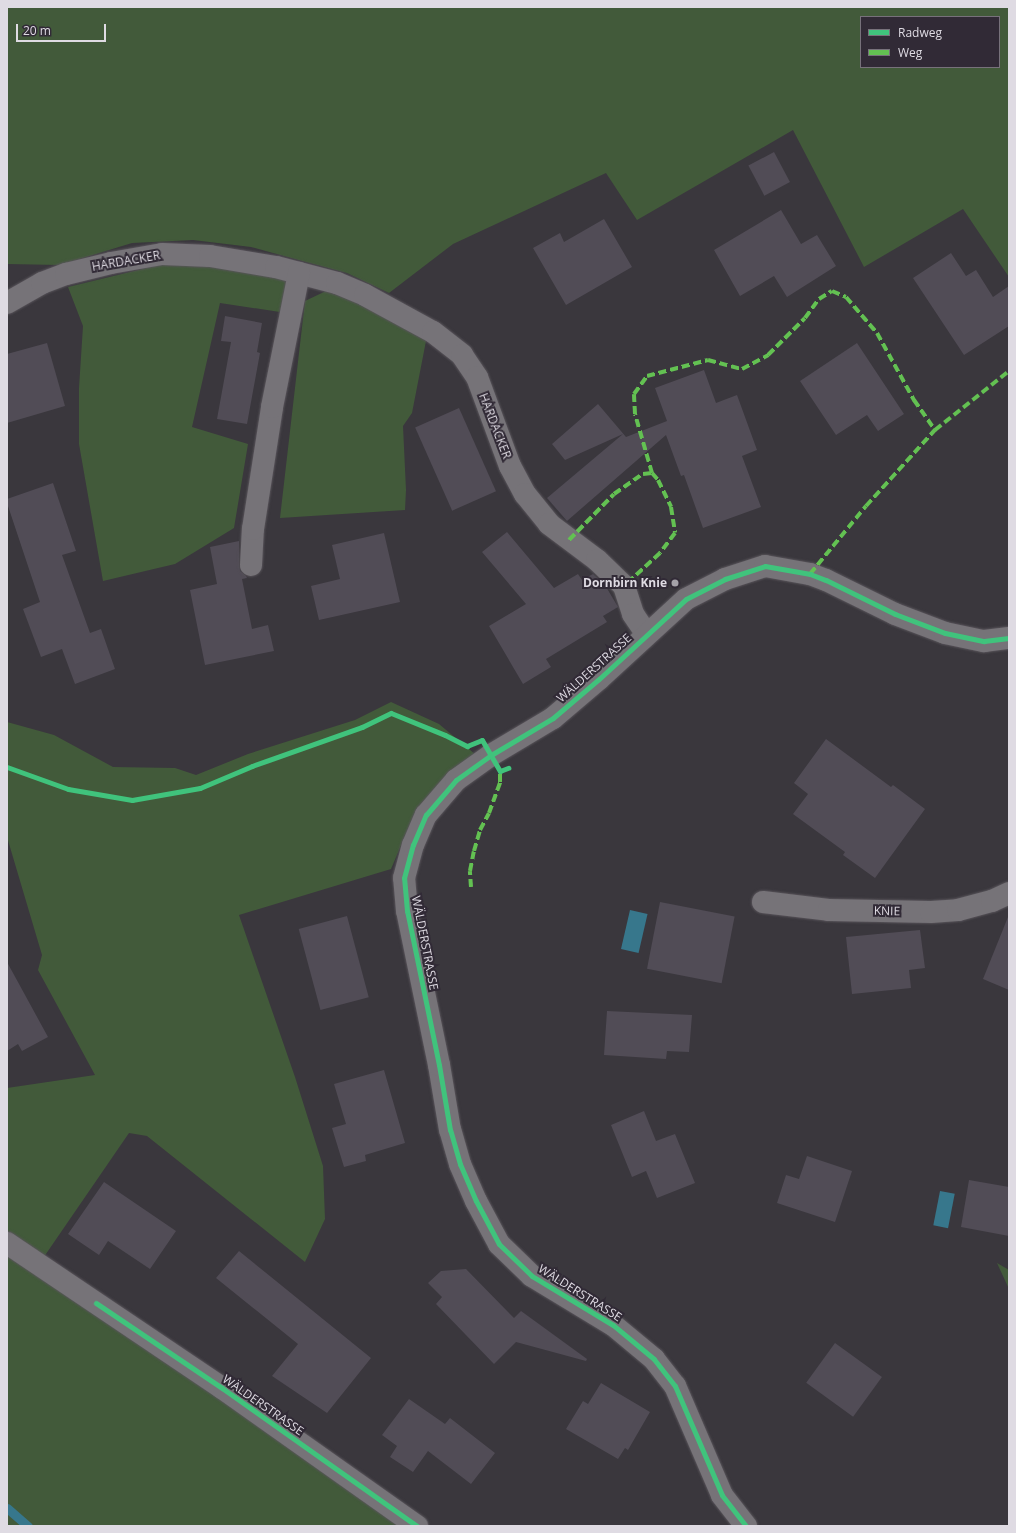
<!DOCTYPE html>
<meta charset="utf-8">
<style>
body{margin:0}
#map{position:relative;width:1016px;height:1533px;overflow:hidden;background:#3a373d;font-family:"Open Sans",sans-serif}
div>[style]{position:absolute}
.green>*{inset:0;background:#425a3a}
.water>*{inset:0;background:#37778c;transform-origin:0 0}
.stream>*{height:9px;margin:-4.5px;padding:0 4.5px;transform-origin:4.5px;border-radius:4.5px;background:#37778c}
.building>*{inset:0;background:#514c56;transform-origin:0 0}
.roads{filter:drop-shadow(0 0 1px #58545a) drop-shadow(0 0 1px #58545a)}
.minor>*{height:22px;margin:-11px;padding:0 11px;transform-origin:11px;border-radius:11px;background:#767378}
.quiet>*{height:4px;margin-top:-2px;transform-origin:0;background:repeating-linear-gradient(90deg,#63c152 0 8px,transparent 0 12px)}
.cycleway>*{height:5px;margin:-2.5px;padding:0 2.5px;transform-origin:2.5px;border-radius:2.5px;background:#40c37c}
.dots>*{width:11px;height:11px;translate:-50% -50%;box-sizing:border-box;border:2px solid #312a36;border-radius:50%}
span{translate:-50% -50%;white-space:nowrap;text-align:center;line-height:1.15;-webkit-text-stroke:4px #312a36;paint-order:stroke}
.street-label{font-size:12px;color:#dfdbe3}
.poi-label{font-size:12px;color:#dfdbe3;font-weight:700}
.right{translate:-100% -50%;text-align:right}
.frame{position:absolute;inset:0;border:8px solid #dfdbe3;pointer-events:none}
.legend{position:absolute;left:860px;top:16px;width:140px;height:52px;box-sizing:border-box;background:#312a36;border:1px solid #77717b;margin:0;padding:5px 7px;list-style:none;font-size:12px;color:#dfdbe3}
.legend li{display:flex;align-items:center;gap:8px;height:20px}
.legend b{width:20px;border:1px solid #77717b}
.scale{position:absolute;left:16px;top:24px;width:90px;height:18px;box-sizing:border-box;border:2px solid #dfdbe3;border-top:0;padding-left:5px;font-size:12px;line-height:14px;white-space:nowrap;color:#dfdbe3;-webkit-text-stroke:3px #312a36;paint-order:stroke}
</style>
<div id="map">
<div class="green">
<div style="clip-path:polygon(evenodd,7px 7px,1009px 7px,1009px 277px,963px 209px,864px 267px,793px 130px,637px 220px,606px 173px,453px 244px,389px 293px,347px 273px,295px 259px,251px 247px,193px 240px,132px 243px,60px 265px,7px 264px,7px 7px,861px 17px,999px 17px,999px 67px,861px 67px,861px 17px)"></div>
<div style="clip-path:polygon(159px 265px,208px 265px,271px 275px,287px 281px,280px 312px,220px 303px,192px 427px,248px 444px,234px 528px,175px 564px,103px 581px,79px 444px,79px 388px,83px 326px,68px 287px)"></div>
<div style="clip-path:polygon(326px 291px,360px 304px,426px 341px,412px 413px,403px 426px,406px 490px,405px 510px,280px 518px,305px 301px)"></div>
<div style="clip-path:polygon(391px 702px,439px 724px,476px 755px,416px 810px,391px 869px,239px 915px,295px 1077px,323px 1166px,325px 1219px,305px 1262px,147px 1136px,129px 1133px,37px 1267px,412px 1526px,7px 1526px,7px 1088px,95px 1075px,38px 970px,42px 955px,7px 837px,7px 722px,54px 735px,113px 767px,175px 768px,196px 775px,248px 754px,355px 720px)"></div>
<div style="clip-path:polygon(997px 1263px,1009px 1270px,1009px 1289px)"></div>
</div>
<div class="water">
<div style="left:630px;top:910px;width:18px;height:40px;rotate:13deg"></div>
<div style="left:940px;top:1191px;width:15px;height:35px;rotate:11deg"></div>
</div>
<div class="stream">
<div style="left:7px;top:1508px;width:28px;rotate:41deg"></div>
</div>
<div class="building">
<div style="left:774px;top:152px;width:34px;height:29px;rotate:62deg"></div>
<div style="clip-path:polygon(781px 210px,801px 244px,817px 235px,836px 266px,787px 297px,774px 276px,740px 296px,714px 250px)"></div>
<div style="clip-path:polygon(604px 219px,632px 267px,566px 305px,533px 248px,560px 233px,564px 242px)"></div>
<div style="clip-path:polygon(951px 253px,966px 276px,976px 270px,993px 297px,1009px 286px,1009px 326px,964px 355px,913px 278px)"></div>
<div style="clip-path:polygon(225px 316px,262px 323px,257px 352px,260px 353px,247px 424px,217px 419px,231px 342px,221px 341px)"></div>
<div style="clip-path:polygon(47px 343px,65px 406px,7px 423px,7px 354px)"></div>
<div style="clip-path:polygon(857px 343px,904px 414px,878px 431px,867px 415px,836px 435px,800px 381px)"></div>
<div style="clip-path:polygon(704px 370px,716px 403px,737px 395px,757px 450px,742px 456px,761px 507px,703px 528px,684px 475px,681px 476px,666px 435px,567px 521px,547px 498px,623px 434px,565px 460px,552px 444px,598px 404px,626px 437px,667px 421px,655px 388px)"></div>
<div style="left:459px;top:408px;width:91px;height:48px;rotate:66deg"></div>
<div style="clip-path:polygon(53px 483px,76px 551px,62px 555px,90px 633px,101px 629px,115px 669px,75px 684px,62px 649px,41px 657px,23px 609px,40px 602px,7px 503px,7px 499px)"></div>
<div style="clip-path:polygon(507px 532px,554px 588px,578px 574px,582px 580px,593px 574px,605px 585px,618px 607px,603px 616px,607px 622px,546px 659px,551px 667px,523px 684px,489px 626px,526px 604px,482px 552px)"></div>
<div style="clip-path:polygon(384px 533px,400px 602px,319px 620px,311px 586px,340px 579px,332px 545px)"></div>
<div style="clip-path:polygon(239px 541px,239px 565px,240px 571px,246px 576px,247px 578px,242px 579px,252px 629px,268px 625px,274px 651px,205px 665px,190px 590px,217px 584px,210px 547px)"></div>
<div style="clip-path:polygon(826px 739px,891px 787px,893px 785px,925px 809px,875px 878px,843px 855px,845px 852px,793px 814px,808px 794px,794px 783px)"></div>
<div style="left:660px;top:902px;width:76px;height:68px;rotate:11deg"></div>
<div style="left:347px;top:916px;width:84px;height:50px;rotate:75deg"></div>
<div style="clip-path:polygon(1008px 917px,1009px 917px,1009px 990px,983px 979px)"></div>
<div style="clip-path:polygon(920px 930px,925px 968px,909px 970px,911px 988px,852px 994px,846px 937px)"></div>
<div style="clip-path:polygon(7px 962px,48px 1037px,22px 1051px,18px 1044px,7px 1051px)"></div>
<div style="clip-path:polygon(607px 1011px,692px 1015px,689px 1052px,667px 1051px,666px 1059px,604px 1055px)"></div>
<div style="clip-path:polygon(384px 1070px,405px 1143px,365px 1155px,366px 1161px,344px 1167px,332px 1128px,346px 1124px,334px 1084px)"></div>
<div style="clip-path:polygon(644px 1111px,656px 1141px,675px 1134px,695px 1183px,657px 1198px,646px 1171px,632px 1177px,611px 1125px)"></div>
<div style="clip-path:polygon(807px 1156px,852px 1171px,835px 1222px,777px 1203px,786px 1175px,799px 1179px)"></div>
<div style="clip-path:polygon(969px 1180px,1009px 1187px,1009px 1236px,961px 1227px)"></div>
<div style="clip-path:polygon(104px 1182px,176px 1231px,150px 1269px,108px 1241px,99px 1255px,68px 1234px)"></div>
<div style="clip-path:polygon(239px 1251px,371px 1358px,327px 1413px,272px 1376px,298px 1344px,216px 1278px)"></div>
<div style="clip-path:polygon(466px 1269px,514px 1318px,521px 1311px,587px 1359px,586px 1361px,516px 1342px,494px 1364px,436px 1304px,442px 1297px,428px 1283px,441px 1271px)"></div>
<div style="left:835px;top:1343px;width:58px;height:49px;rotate:36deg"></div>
<div style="clip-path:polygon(601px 1383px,650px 1412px,628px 1450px,625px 1448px,618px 1459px,566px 1429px,583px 1401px,588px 1404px)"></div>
<div style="clip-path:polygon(409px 1399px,445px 1424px,450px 1418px,495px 1453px,471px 1484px,428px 1451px,413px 1472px,390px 1457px,397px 1446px,382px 1435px)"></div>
</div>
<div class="roads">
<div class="minor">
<div style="left:7px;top:303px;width:40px;rotate:-29.7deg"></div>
<div style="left:42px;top:283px;width:26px;rotate:-21deg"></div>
<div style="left:66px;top:274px;width:46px;rotate:-13.7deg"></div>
<div style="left:111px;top:263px;width:52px;rotate:-10deg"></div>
<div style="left:162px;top:254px;width:48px;rotate:2.4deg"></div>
<div style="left:210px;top:256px;width:67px;rotate:9.5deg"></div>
<div style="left:276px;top:267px;width:63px;rotate:14.7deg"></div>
<div style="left:337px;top:283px;width:30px;rotate:23deg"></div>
<div style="left:365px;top:295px;width:77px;rotate:28.6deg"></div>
<div style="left:433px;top:332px;width:37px;rotate:38deg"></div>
<div style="left:462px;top:355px;width:27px;rotate:56deg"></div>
<div style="left:477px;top:377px;width:95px;rotate:69.7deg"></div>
<div style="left:510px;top:466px;width:32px;rotate:62deg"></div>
<div style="left:525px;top:494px;width:38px;rotate:51deg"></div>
<div style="left:549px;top:524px;width:60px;rotate:36.9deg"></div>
<div style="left:597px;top:560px;width:37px;rotate:44deg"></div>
<div style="left:624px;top:586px;width:29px;rotate:72deg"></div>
<div style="left:633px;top:614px;width:23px;rotate:56deg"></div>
<div style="left:251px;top:565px;width:36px;rotate:-87deg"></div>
<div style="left:253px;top:529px;width:123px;rotate:-81.1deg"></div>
<div style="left:272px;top:407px;width:137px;rotate:-78.6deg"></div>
<div style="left:763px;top:902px;width:66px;rotate:6.9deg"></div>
<div style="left:829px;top:910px;width:102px;rotate:1.1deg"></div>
<div style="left:931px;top:912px;width:27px;rotate:-4deg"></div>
<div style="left:958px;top:910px;width:35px;rotate:-15deg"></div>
<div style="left:992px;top:901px;width:19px;rotate:-25deg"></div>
<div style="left:7px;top:1243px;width:259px;rotate:34deg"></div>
<div style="left:222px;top:1388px;width:239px;rotate:35.3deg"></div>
<div style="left:746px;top:1526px;width:39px;rotate:-128deg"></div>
<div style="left:722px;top:1495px;width:119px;rotate:-113.3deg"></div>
<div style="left:675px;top:1386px;width:34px;rotate:-128deg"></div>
<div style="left:654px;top:1359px;width:53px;rotate:-140.3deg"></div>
<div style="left:613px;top:1325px;width:95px;rotate:-148.8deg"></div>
<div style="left:532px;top:1276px;width:46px;rotate:-135.9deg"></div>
<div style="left:499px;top:1244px;width:49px;rotate:-118.1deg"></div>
<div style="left:476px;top:1201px;width:40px;rotate:-113.4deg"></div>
<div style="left:460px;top:1164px;width:35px;rotate:-106deg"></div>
<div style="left:450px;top:1130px;width:66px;rotate:-99.6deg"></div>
<div style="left:439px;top:1065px;width:157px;rotate:-101.7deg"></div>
<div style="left:407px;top:911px;width:33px;rotate:-95deg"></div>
<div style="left:404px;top:878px;width:34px;rotate:-75deg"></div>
<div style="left:413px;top:845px;width:33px;rotate:-67deg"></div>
<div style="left:426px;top:815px;width:46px;rotate:-49.4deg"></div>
<div style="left:456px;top:780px;width:43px;rotate:-35.5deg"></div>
<div style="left:491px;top:755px;width:72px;rotate:-30.8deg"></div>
<div style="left:553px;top:718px;width:60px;rotate:-40.3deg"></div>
<div style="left:599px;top:679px;width:118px;rotate:-42.6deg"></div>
<div style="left:686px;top:599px;width:44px;rotate:-27.1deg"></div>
<div style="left:725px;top:579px;width:42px;rotate:-18deg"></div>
<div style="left:765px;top:566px;width:46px;rotate:10.1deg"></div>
<div style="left:810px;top:574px;width:17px;rotate:21deg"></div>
<div style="left:826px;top:580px;width:77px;rotate:26.2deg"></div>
<div style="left:895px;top:614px;width:53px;rotate:20.8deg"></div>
<div style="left:945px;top:633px;width:40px;rotate:12deg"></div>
<div style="left:984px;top:641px;width:25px;rotate:-7deg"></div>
</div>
</div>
<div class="quiet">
<div style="left:652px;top:473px;width:61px;rotate:-106.1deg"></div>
<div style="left:635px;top:414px;width:20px;rotate:-93deg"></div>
<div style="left:634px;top:394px;width:22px;rotate:-54deg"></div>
<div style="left:647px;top:376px;width:63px;rotate:-14.7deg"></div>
<div style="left:708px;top:360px;width:35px;rotate:15deg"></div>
<div style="left:742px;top:369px;width:30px;rotate:-28deg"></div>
<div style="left:768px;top:355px;width:52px;rotate:-45deg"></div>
<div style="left:805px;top:318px;width:24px;rotate:-54deg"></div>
<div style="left:819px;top:299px;width:15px;rotate:-32deg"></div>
<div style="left:832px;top:291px;width:15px;rotate:23deg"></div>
<div style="left:846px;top:297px;width:48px;rotate:49.3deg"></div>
<div style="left:877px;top:333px;width:77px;rotate:61.1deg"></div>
<div style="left:914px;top:400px;width:37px;rotate:55deg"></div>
<div style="left:569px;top:540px;width:64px;rotate:-45.6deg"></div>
<div style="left:614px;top:494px;width:35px;rotate:-35deg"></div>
<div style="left:643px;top:474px;width:9px;rotate:-6deg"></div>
<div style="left:652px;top:473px;width:9px;rotate:49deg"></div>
<div style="left:658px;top:480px;width:30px;rotate:64deg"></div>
<div style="left:671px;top:507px;width:26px;rotate:81deg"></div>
<div style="left:675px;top:533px;width:25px;rotate:127deg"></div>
<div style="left:660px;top:553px;width:49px;rotate:137.5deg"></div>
<div style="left:810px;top:574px;width:88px;rotate:-50.5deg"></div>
<div style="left:866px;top:506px;width:103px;rotate:-47.8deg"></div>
<div style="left:935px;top:430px;width:95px;rotate:-38.6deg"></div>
<div style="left:471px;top:887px;width:16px;rotate:-94deg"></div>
<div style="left:470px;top:871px;width:20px;rotate:-79deg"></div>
<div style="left:474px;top:851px;width:22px;rotate:-74deg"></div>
<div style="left:480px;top:830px;width:19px;rotate:-62deg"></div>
<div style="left:489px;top:813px;width:33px;rotate:-70deg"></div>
<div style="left:500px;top:782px;width:11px;rotate:-90deg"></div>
</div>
<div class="cycleway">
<div style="left:7px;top:767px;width:65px;rotate:19.8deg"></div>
<div style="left:68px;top:789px;width:65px;rotate:9.8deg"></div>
<div style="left:132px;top:800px;width:69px;rotate:-10deg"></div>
<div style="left:200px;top:788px;width:56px;rotate:-22.9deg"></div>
<div style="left:252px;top:766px;width:117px;rotate:-19.5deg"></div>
<div style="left:362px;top:727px;width:32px;rotate:-26deg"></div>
<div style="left:391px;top:713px;width:58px;rotate:22.2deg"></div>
<div style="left:445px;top:735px;width:25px;rotate:27deg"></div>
<div style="left:467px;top:746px;width:16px;rotate:-22deg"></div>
<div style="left:482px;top:740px;width:36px;rotate:60deg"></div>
<div style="left:500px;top:771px;width:9px;rotate:-21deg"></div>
<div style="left:96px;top:1303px;width:152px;rotate:34deg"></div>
<div style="left:222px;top:1388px;width:239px;rotate:35.3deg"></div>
<div style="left:746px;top:1526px;width:39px;rotate:-128deg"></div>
<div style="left:722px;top:1495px;width:119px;rotate:-113.3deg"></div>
<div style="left:675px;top:1386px;width:34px;rotate:-128deg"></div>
<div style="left:654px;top:1359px;width:53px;rotate:-140.3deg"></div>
<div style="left:613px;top:1325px;width:95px;rotate:-148.8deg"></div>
<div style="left:532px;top:1276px;width:46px;rotate:-135.9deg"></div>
<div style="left:499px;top:1244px;width:49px;rotate:-118.1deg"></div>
<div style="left:476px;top:1201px;width:40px;rotate:-113.4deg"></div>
<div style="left:460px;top:1164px;width:35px;rotate:-106deg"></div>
<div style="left:450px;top:1130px;width:66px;rotate:-99.6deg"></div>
<div style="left:439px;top:1065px;width:157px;rotate:-101.7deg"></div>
<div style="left:407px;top:911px;width:33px;rotate:-95deg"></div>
<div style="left:404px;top:878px;width:34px;rotate:-75deg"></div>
<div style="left:413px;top:845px;width:33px;rotate:-67deg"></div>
<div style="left:426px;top:815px;width:46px;rotate:-49.4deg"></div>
<div style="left:456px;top:780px;width:43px;rotate:-35.5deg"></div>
<div style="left:491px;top:755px;width:72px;rotate:-30.8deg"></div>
<div style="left:553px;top:718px;width:60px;rotate:-40.3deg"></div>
<div style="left:599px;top:679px;width:118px;rotate:-42.6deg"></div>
<div style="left:686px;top:599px;width:44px;rotate:-27.1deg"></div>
<div style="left:725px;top:579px;width:42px;rotate:-18deg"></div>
<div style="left:765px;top:566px;width:46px;rotate:10.1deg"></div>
<div style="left:810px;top:574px;width:17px;rotate:21deg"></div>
<div style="left:826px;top:580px;width:77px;rotate:26.2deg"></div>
<div style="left:895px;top:614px;width:53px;rotate:20.8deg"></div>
<div style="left:945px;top:633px;width:40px;rotate:12deg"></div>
<div style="left:984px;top:641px;width:25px;rotate:-7deg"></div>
</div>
<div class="dots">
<div style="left:675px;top:583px;background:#a5a2a9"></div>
</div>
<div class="street-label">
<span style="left:126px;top:261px;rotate:-10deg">HARDACKER</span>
<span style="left:495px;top:426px;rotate:69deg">HARDACKER</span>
<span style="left:594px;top:668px;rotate:-42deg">WÄLDERSTRASSE</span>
<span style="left:887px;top:911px;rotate:1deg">KNIE</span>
<span style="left:425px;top:943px;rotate:79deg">WÄLDERSTRASSE</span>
<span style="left:580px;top:1293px;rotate:32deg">WÄLDERSTRASSE</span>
<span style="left:263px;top:1405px;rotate:35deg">WÄLDERSTRASSE</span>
</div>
<div class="poi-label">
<span class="right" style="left:667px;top:583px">Dornbirn Knie</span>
</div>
<div class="frame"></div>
<ul class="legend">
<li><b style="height:5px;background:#40c37c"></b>Radweg</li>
<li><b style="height:5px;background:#63c152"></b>Weg</li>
</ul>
<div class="scale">20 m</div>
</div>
